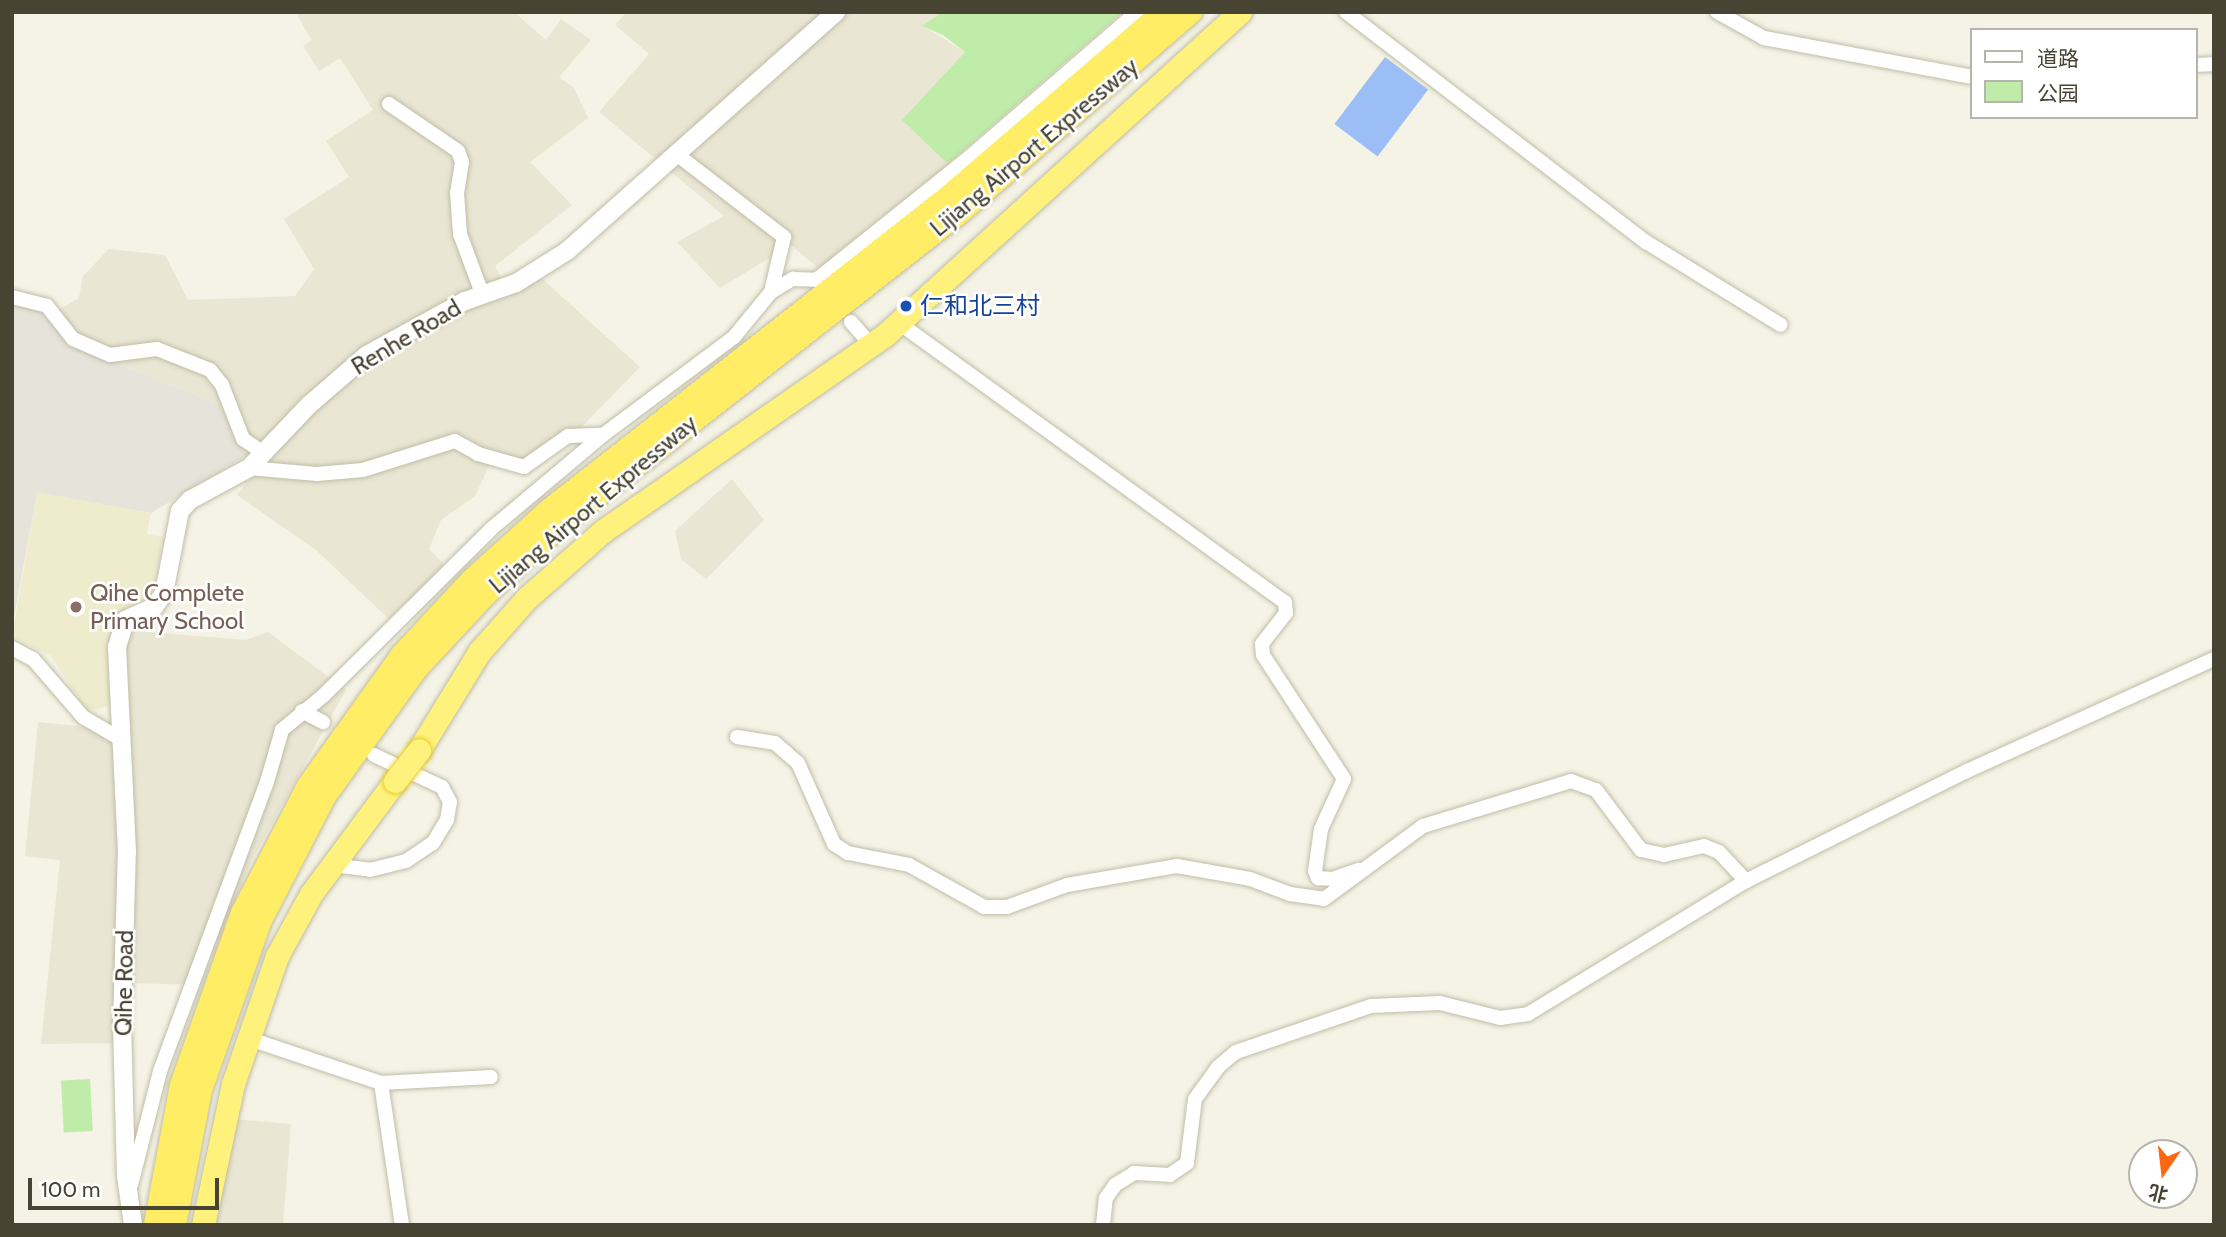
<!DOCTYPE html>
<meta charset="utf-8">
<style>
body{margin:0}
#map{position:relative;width:2226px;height:1237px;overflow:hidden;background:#f4f3e5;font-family:Cabin,"Noto Sans SC",sans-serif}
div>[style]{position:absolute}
.residential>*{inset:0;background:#e9e6d3}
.industrial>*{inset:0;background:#e6e3da}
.education>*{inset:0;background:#efecce}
.green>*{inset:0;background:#c0ecaa;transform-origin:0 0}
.water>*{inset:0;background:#9cbef7;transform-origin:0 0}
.roads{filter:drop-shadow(0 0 2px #c0bda7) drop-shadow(0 0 2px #c0bda7)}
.minor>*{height:14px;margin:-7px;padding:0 7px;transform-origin:7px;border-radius:7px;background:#fff}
.tertiary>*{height:18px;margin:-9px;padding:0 9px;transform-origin:9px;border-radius:9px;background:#fff}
.trunk>*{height:23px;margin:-11.5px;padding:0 11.5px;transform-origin:11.5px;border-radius:11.5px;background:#fff27c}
.motorway>*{height:24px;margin:-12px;padding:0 12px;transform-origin:12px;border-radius:12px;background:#ffed65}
.bridges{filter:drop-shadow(0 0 2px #ebcd28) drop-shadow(0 0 2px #ebcd28)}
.trunk-bridge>*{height:23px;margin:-11.5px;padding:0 11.5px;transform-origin:11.5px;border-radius:11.5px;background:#fff27c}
.dots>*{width:19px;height:19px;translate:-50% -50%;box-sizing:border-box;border:4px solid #fff;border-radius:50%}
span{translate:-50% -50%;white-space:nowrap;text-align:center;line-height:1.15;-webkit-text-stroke:5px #fff;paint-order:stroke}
.street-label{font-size:24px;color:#474434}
.transit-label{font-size:24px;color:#164399}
.left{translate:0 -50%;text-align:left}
.education-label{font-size:24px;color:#785e54}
.frame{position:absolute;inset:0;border:14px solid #474434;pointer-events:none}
.legend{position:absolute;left:1970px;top:28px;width:228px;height:91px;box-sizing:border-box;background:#fff;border:2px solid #b5b4ae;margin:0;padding:9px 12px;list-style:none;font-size:21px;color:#474434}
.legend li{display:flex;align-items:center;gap:14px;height:35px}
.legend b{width:35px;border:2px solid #b5b4ae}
.north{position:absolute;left:2128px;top:1139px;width:70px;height:70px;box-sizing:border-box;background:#fff;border:2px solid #b5b4ae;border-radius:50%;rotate:194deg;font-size:19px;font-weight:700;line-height:28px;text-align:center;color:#474434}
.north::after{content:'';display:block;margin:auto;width:24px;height:32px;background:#ff6811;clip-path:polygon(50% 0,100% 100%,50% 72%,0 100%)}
.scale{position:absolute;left:28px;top:1178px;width:191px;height:32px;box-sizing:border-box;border:4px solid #474434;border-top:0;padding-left:9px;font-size:21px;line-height:24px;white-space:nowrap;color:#474434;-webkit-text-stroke:5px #fff;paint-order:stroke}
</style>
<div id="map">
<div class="residential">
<div style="clip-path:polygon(295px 12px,514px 12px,546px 40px,561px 19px,591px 40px,559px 77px,574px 88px,588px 118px,530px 162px,572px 205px,495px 266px,504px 283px,530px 268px,640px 367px,564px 445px,526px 475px,490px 464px,475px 496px,441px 520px,429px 549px,445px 565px,389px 619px,316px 550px,237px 495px,254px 472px,218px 404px,67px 343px,53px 313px,79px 298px,83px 276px,109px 249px,165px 255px,188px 300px,295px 296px,314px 269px,284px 219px,349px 177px,326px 141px,373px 110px,340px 58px,319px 71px,303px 46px,312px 40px)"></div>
<div style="clip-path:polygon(627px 12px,943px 12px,923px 26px,965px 52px,903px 120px,958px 173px,830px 278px,791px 245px,720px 288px,677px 242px,724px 216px,599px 112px,649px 54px,615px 25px)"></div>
<div style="clip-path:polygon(732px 479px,764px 520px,706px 579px,681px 559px,675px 531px)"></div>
<div style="clip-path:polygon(125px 630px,246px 640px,268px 632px,346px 690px,253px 858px,198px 985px,132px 983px,128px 1043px,41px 1044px,60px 860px,25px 856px,38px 722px,126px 731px)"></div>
<div style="clip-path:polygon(232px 1119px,291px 1124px,283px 1225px,212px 1225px)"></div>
</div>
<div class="industrial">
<div style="clip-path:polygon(12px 305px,53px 313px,67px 343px,218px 404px,247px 455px,151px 513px,37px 493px,12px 627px)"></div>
</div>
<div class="education">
<div style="clip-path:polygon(37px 492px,151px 513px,147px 534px,163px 537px,153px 599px,120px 615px,115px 705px,87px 711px,51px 656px,12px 636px)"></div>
</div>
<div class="green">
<div style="clip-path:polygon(943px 12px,1123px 12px,948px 164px,902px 120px,965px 52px,943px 35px,922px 26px)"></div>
<div style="left:90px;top:1079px;width:52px;height:29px;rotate:87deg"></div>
</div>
<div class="water">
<div style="left:1385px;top:57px;width:54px;height:84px;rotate:37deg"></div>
</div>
<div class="roads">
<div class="minor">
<div style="left:1346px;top:12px;width:378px;rotate:37.5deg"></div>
<div style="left:1646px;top:242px;width:158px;rotate:31.6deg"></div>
<div style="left:1717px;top:12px;width:54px;rotate:29deg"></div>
<div style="left:1764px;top:38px;width:212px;rotate:10.6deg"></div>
<div style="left:2196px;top:65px;width:18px;rotate:-3deg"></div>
<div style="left:389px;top:104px;width:83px;rotate:34.3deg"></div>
<div style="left:458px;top:151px;width:12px;rotate:70deg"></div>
<div style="left:462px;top:162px;width:31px;rotate:99deg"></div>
<div style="left:457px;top:193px;width:41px;rotate:85.8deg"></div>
<div style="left:460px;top:234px;width:66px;rotate:69.6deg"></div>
<div style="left:675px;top:153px;width:138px;rotate:37.6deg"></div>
<div style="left:784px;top:237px;width:57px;rotate:103.3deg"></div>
<div style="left:12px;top:297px;width:36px;rotate:14deg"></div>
<div style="left:47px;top:306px;width:42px;rotate:51.8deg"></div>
<div style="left:73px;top:339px;width:40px;rotate:23.4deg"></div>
<div style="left:110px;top:355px;width:47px;rotate:-7.3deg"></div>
<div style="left:157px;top:349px;width:57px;rotate:21.6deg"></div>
<div style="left:210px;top:370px;width:19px;rotate:51deg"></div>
<div style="left:222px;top:385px;width:58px;rotate:68.7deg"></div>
<div style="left:243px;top:439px;width:25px;rotate:34deg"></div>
<div style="left:851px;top:322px;width:32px;rotate:49deg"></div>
<div style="left:899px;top:323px;width:476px;rotate:35.9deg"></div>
<div style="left:1285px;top:602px;width:11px;rotate:85deg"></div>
<div style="left:1286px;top:613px;width:39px;rotate:128deg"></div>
<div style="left:1262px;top:644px;width:11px;rotate:85deg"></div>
<div style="left:1263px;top:655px;width:148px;rotate:56.8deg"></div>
<div style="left:1344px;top:779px;width:55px;rotate:114.7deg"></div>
<div style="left:1321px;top:829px;width:42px;rotate:98.1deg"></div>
<div style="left:1315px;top:871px;width:8px;rotate:67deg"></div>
<div style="left:1318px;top:878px;width:14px;rotate:4deg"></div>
<div style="left:1332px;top:879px;width:28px;rotate:-19deg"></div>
<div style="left:249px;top:468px;width:68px;rotate:5deg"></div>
<div style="left:317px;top:474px;width:46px;rotate:-5deg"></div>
<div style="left:363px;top:470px;width:96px;rotate:-17.5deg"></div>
<div style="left:455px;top:441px;width:26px;rotate:29deg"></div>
<div style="left:478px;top:454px;width:48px;rotate:15.8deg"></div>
<div style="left:524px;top:467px;width:54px;rotate:-35.2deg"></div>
<div style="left:568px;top:436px;width:34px;rotate:-2deg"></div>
<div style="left:12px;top:648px;width:24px;rotate:28deg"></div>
<div style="left:33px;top:659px;width:77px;rotate:49.2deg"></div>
<div style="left:83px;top:717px;width:45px;rotate:30.5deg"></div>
<div style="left:302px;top:711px;width:24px;rotate:28deg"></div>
<div style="left:737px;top:737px;width:38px;rotate:9deg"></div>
<div style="left:775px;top:743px;width:30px;rotate:41deg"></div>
<div style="left:798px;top:763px;width:89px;rotate:66deg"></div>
<div style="left:834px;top:844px;width:17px;rotate:33deg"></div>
<div style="left:848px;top:853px;width:62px;rotate:11.1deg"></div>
<div style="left:909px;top:865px;width:86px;rotate:29.2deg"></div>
<div style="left:984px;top:907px;width:23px"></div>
<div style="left:1007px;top:907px;width:64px;rotate:-20.1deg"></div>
<div style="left:1067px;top:885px;width:112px;rotate:-9.8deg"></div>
<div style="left:1177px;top:866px;width:74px;rotate:10.1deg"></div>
<div style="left:1250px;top:879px;width:43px;rotate:20.6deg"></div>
<div style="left:1290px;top:894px;width:34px;rotate:8deg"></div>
<div style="left:1324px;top:899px;width:123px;rotate:-36.4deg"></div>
<div style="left:1423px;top:826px;width:155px;rotate:-16.9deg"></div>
<div style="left:1571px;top:781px;width:27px;rotate:20deg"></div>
<div style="left:1596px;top:790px;width:75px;rotate:53.1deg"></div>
<div style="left:1641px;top:850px;width:24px;rotate:12deg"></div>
<div style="left:1664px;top:855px;width:41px;rotate:-12.7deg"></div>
<div style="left:1704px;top:846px;width:16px;rotate:22deg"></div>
<div style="left:1719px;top:852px;width:40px;rotate:47deg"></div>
<div style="left:332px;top:865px;width:38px;rotate:7deg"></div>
<div style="left:370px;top:870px;width:37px;rotate:-14deg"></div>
<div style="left:406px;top:861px;width:32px;rotate:-34deg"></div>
<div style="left:433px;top:843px;width:27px;rotate:-59deg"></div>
<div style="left:447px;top:820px;width:18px;rotate:-81deg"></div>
<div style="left:450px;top:802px;width:17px;rotate:-118deg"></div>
<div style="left:442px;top:787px;width:75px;rotate:-154.8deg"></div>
<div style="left:247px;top:1038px;width:141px;rotate:18.6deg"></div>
<div style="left:381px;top:1083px;width:110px;rotate:-3.1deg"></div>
<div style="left:381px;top:1083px;width:144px;rotate:81.6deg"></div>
<div style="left:131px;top:1185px;width:118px;rotate:-75.7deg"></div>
<div style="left:160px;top:1071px;width:308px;rotate:-69.7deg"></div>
<div style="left:267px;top:782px;width:54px;rotate:-73.9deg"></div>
<div style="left:282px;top:730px;width:53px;rotate:-39.7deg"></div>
<div style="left:323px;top:696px;width:237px;rotate:-44.8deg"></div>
<div style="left:491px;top:529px;width:146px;rotate:-40deg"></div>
<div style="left:603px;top:435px;width:164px;rotate:-36.8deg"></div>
<div style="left:734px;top:337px;width:58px;rotate:-50.6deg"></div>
<div style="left:771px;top:292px;width:26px;rotate:-31deg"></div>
<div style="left:793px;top:279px;width:23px;rotate:2deg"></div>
<div style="left:816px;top:280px;width:201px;rotate:-38.7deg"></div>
<div style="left:973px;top:154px;width:217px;rotate:-40.9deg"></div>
<div style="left:1103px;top:1225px;width:27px;rotate:-84deg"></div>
<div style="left:1106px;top:1198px;width:16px;rotate:-55deg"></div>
<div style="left:1115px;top:1185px;width:22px;rotate:-32deg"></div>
<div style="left:1134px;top:1173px;width:36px;rotate:3deg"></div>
<div style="left:1170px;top:1175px;width:21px;rotate:-35deg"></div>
<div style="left:1187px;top:1163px;width:64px;rotate:-82.9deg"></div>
<div style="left:1195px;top:1099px;width:39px;rotate:-54deg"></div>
<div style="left:1218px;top:1067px;width:23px;rotate:-40deg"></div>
<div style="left:1236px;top:1052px;width:143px;rotate:-18.8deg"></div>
<div style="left:1371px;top:1006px;width:69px;rotate:-2.5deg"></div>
<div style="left:1440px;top:1003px;width:62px;rotate:14deg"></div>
<div style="left:1500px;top:1018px;width:28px;rotate:-8deg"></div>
<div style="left:1528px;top:1014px;width:255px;rotate:-31.4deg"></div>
<div style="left:1746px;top:881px;width:247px;rotate:-26.5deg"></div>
<div style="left:1967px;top:771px;width:271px;rotate:-24.4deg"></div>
</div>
<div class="tertiary">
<div style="left:133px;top:1225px;width:49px;rotate:-98.1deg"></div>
<div style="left:126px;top:1176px;width:150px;rotate:-91.5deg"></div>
<div style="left:122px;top:1026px;width:174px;rotate:-88.4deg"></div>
<div style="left:127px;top:852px;width:205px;rotate:-92.8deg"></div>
<div style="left:117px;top:647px;width:28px;rotate:-73deg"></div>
<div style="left:125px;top:620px;width:32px;rotate:-24deg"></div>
<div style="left:154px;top:607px;width:17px;rotate:-54deg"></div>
<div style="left:164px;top:593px;width:84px;rotate:-79deg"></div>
<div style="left:180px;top:511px;width:15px;rotate:-48deg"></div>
<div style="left:190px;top:500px;width:67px;rotate:-28.5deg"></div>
<div style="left:249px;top:468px;width:87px;rotate:-46.4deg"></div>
<div style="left:309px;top:405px;width:77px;rotate:-40.8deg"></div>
<div style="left:367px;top:355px;width:112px;rotate:-28.9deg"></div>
<div style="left:465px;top:301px;width:54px;rotate:-19.4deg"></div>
<div style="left:516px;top:283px;width:60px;rotate:-32.1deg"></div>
<div style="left:567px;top:251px;width:360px;rotate:-41.6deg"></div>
</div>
<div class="trunk">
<div style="left:419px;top:750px;width:115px;rotate:-58.5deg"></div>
<div style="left:479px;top:652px;width:72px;rotate:-48.4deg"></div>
<div style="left:527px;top:598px;width:101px;rotate:-41.4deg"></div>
<div style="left:603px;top:531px;width:343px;rotate:-34.8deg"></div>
<div style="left:885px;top:335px;width:480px;rotate:-42.3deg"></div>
<div style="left:203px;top:1225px;width:144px;rotate:-78deg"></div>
<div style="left:233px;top:1084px;width:135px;rotate:-71deg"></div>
<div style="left:277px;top:956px;width:71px;rotate:-61.3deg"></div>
<div style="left:311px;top:894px;width:141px;rotate:-53.4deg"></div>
</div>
<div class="motorway">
<div style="left:156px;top:1225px;width:142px;rotate:-79.5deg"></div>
<div style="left:182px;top:1085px;width:182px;rotate:-70.5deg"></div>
<div style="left:243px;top:913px;width:143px;rotate:-62.5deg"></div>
<div style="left:309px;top:786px;width:160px;rotate:-54.4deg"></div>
<div style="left:402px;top:656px;width:103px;rotate:-47deg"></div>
<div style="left:472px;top:581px;width:103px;rotate:-42.2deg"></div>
<div style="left:548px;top:512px;width:509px;rotate:-38.13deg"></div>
<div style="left:948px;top:198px;width:285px;rotate:-40.7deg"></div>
<div style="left:174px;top:1225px;width:137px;rotate:-79.1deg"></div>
<div style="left:200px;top:1090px;width:180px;rotate:-70.6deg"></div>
<div style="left:260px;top:920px;width:140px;rotate:-62.7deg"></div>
<div style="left:324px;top:796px;width:158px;rotate:-54.3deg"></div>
<div style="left:416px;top:668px;width:101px;rotate:-47deg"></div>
<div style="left:485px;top:594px;width:101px;rotate:-43deg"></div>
<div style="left:559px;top:525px;width:508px;rotate:-38.04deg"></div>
<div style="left:959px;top:212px;width:306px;rotate:-40.9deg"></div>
</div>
</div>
<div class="bridges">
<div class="trunk-bridge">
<div style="left:395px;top:781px;width:39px;rotate:-52deg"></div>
</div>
</div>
<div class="dots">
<div style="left:906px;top:306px;background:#1a4fb4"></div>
<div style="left:76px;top:607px;background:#8d6e63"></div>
</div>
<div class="street-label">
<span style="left:1034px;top:147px;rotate:-40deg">Lijiang Airport Expressway</span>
<span style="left:406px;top:337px;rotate:-31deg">Renhe Road</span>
<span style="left:593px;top:504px;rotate:-40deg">Lijiang Airport Expressway</span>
<span style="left:124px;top:983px;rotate:-89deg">Qihe Road</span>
</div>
<div class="transit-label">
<span class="left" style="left:920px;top:306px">仁和北三村</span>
</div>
<div class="education-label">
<span class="left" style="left:90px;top:607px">Qihe Complete<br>Primary School</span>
</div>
<div class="frame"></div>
<ul class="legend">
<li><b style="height:9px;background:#fff"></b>道路</li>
<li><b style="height:19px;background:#c0ecaa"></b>公园</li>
</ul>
<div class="north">北</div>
<div class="scale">100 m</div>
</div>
